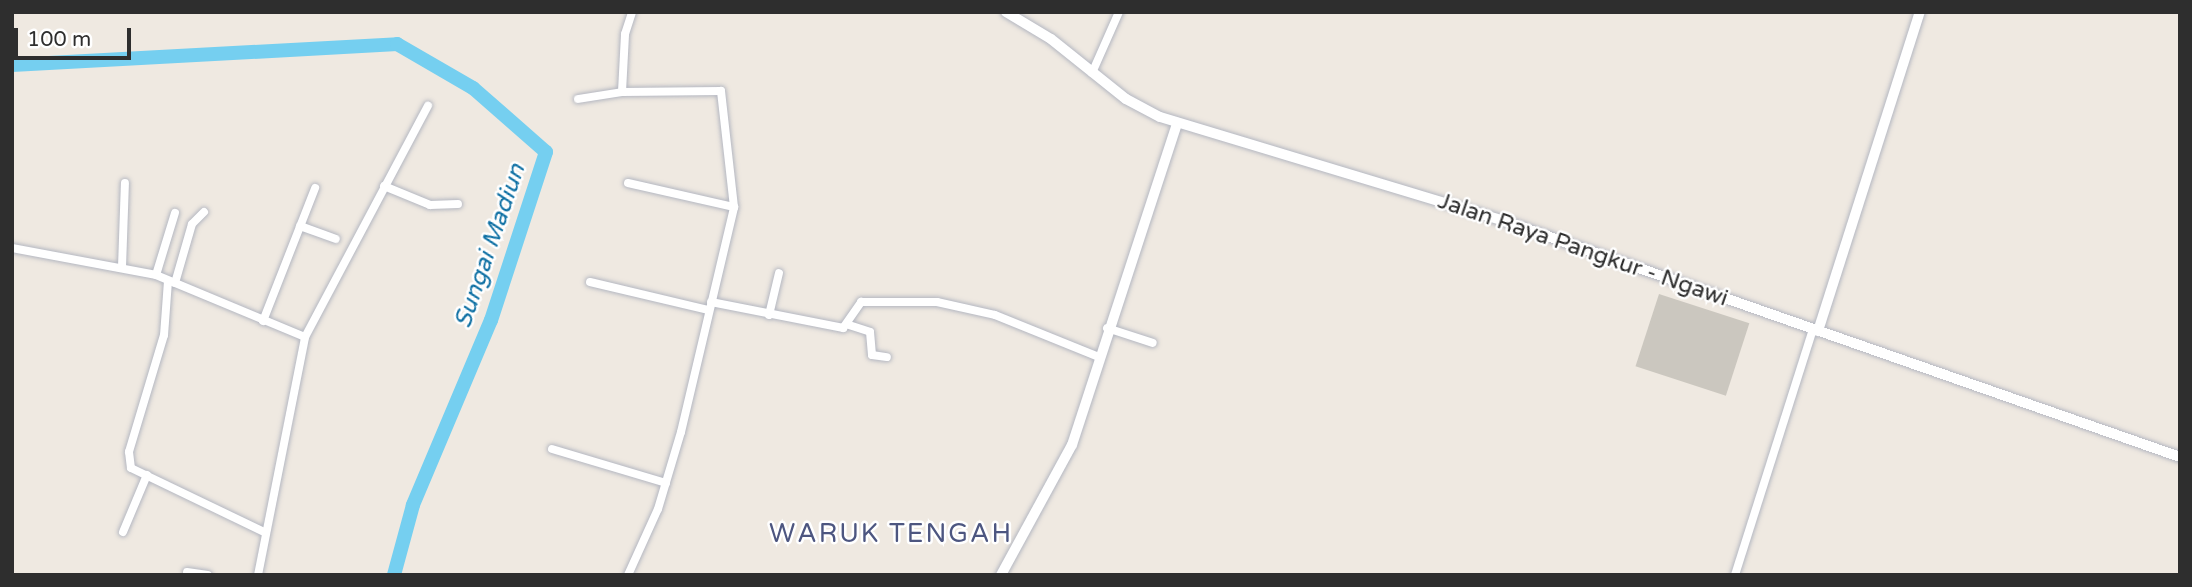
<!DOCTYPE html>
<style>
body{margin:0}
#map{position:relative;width:2192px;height:587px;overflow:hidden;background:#efe9e1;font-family:"Varela Round",sans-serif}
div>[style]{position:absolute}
.river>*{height:14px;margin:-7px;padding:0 7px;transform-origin:7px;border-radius:7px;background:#75cff0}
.building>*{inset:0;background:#cbc7bf;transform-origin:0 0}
.roads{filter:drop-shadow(0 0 2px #b4b7c1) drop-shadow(0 0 2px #b4b7c1)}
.street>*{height:8px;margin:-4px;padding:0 4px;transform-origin:4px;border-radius:4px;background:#fff}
.secondary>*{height:10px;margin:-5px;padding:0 5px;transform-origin:5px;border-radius:5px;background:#fff}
span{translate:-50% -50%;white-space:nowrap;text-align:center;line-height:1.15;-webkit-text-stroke:5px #fff;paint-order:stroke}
.street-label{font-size:23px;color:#2e2e2e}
.water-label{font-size:24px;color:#0d6fa3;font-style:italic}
.quarter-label{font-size:26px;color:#4d5680;letter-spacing:2px}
.frame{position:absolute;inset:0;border:14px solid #2e2e2e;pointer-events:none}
.scale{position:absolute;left:14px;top:28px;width:117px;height:32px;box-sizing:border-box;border:4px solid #2e2e2e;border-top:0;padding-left:9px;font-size:21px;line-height:24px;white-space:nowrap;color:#2e2e2e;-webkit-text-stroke:5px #fff;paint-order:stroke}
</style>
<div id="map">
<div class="river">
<div style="left:12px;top:65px;width:386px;rotate:-3.1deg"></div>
<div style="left:397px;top:44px;width:88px;rotate:30.1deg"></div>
<div style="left:473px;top:88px;width:97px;rotate:41.2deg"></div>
<div style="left:546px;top:152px;width:177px;rotate:108.1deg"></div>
<div style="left:491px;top:320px;width:201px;rotate:112.9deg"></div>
<div style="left:413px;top:505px;width:73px;rotate:105.2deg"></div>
</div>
<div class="building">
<div style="left:1659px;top:294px;width:95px;height:76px;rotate:18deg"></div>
</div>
<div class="roads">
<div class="street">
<div style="left:1092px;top:73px;width:67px;rotate:-66.1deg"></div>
<div style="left:578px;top:99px;width:45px;rotate:-9deg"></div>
<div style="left:628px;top:183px;width:109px;rotate:12.8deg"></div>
<div style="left:384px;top:186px;width:50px;rotate:22.4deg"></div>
<div style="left:430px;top:205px;width:28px;rotate:-2deg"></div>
<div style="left:300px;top:226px;width:38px;rotate:20deg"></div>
<div style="left:12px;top:248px;width:147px;rotate:10.6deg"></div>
<div style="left:156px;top:275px;width:161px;rotate:22.6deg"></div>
<div style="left:122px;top:267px;width:84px;rotate:-88deg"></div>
<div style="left:156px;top:275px;width:65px;rotate:-73deg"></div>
<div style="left:168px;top:281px;width:54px;rotate:94.2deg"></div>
<div style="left:164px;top:335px;width:122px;rotate:106.7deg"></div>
<div style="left:129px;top:452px;width:16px;rotate:83deg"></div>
<div style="left:131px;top:468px;width:148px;rotate:25.7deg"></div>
<div style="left:590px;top:282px;width:121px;rotate:13.3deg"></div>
<div style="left:175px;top:283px;width:61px;rotate:-73.9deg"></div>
<div style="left:192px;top:224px;width:17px;rotate:-45deg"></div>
<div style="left:711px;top:302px;width:135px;rotate:11.1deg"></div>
<div style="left:843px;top:328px;width:32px;rotate:-55deg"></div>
<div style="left:861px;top:302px;width:76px"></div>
<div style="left:937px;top:302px;width:59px;rotate:12.6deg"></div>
<div style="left:995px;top:315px;width:112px;rotate:22deg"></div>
<div style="left:769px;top:315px;width:43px;rotate:-76.6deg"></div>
<div style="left:263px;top:321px;width:143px;rotate:-68.6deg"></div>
<div style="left:849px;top:325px;width:22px;rotate:18deg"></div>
<div style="left:870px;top:332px;width:23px;rotate:85deg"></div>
<div style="left:872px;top:355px;width:15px;rotate:8deg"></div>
<div style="left:1107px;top:328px;width:48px;rotate:18.1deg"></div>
<div style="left:552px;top:449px;width:119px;rotate:16.6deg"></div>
<div style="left:123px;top:532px;width:62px;rotate:-67.2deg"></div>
<div style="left:187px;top:572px;width:21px;rotate:8deg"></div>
<div style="left:258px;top:575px;width:243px;rotate:-78.8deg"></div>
<div style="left:305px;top:337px;width:262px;rotate:-62deg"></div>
<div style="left:628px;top:575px;width:72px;rotate:-65.6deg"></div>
<div style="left:658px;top:509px;width:80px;rotate:-73.4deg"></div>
<div style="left:681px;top:432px;width:231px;rotate:-76.7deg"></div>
<div style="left:734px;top:207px;width:117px;rotate:-96.4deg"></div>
<div style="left:721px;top:91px;width:99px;rotate:179.4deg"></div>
<div style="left:622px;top:92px;width:58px;rotate:-87deg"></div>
<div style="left:625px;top:34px;width:23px;rotate:-72deg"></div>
<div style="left:1735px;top:575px;width:258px;rotate:-72.4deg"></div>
</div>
<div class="secondary">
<div style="left:1006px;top:12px;width:52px;rotate:31deg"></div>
<div style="left:1051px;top:39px;width:96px;rotate:38.7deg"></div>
<div style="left:1126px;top:99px;width:38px;rotate:28deg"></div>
<div style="left:1160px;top:117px;width:366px;rotate:16.8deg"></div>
<div style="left:1510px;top:223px;width:710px;rotate:19.25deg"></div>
<div style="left:1818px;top:331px;width:335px;rotate:-72.3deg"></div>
<div style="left:1001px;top:575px;width:148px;rotate:-61.4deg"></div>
<div style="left:1072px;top:445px;width:339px;rotate:-71.9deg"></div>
</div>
</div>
<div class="street-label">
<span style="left:1583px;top:250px;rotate:19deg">Jalan Raya Pangkur - Ngawi</span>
</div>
<div class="water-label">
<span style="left:490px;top:246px;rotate:-71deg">Sungai Madiun</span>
</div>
<div class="quarter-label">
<span style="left:891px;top:534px">WARUK TENGAH</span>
</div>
<div class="frame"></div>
<div class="scale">100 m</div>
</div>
